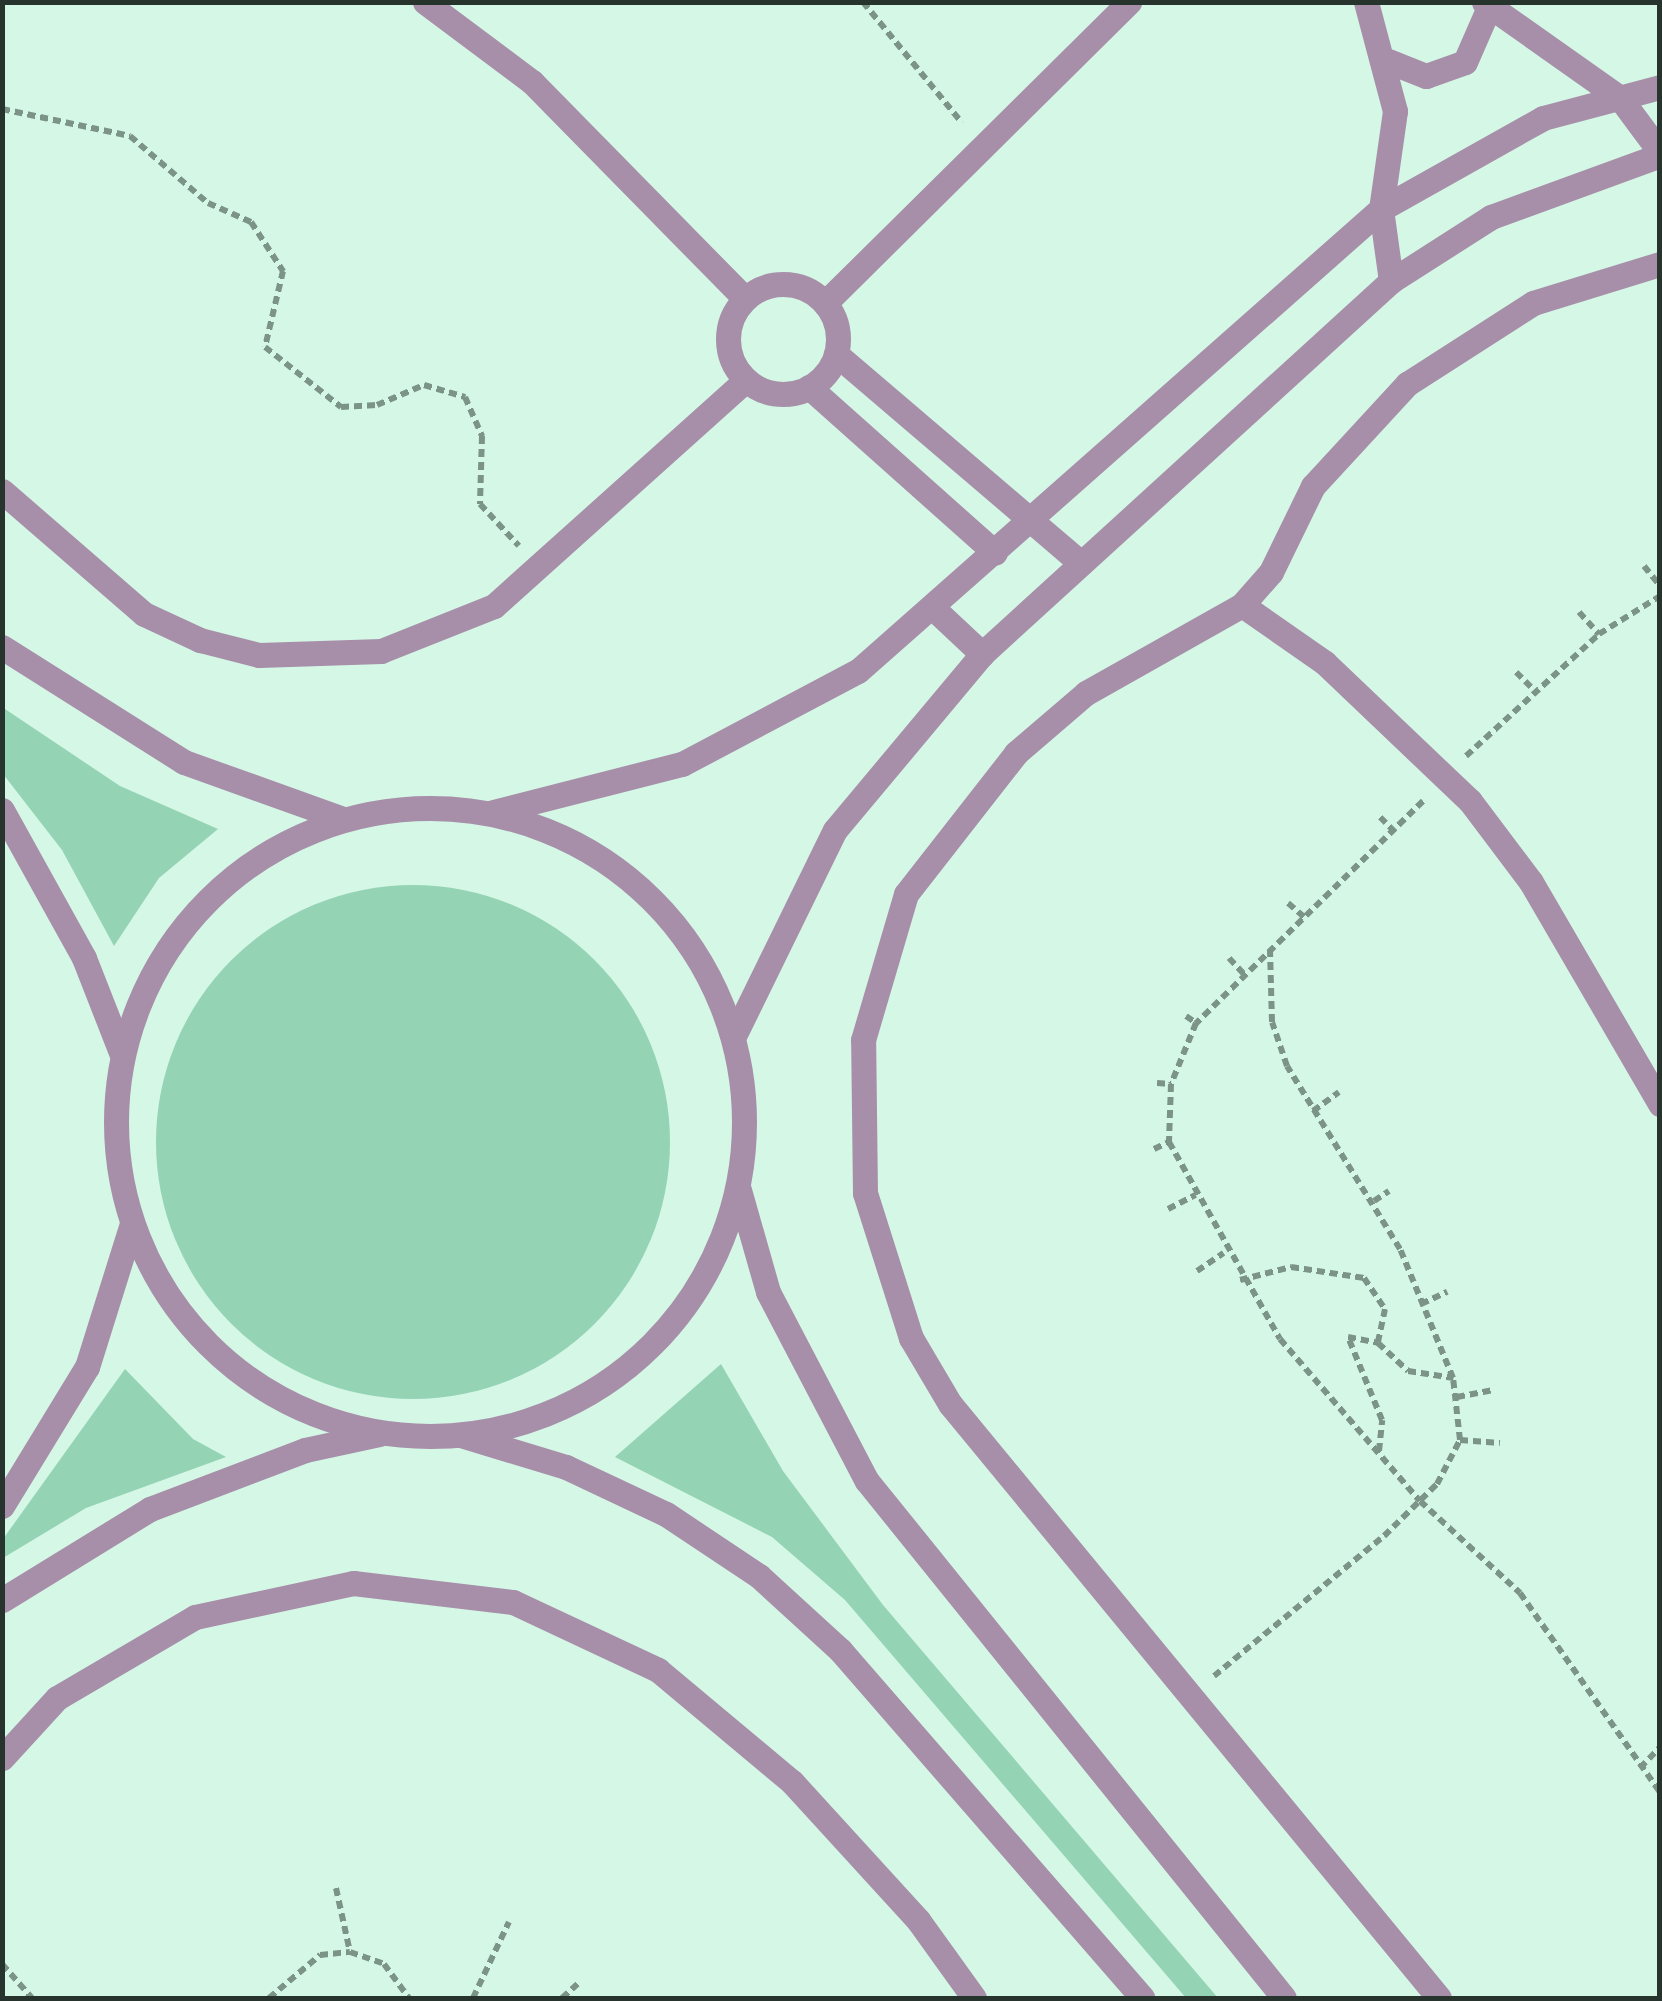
<!DOCTYPE html>
<style>
body{margin:0}
#map{position:relative;width:1662px;height:2001px;overflow:hidden;background:#d5f7e6;font-family:"Nunito Sans",sans-serif}
div>[style]{position:absolute}
.green>*{inset:0;background:#95d3b5}
.round{border-radius:50%}
.path>*{height:6px;margin-top:-3px;transform-origin:0;background:repeating-linear-gradient(90deg,#7c9388 0 8px,transparent 0 13px)}
.minor>*{height:25px;margin:-12.5px;padding:0 12.5px;transform-origin:12.5px;border-radius:12.5px;background:#a78fa9}
.minor>.ring{margin:-12.5px;padding:0;box-sizing:content-box;background:none;border:25px solid #a78fa9;border-radius:50%}
.tertiary>*{height:25px;margin:-12.5px;padding:0 12.5px;transform-origin:12.5px;border-radius:12.5px;background:#a78fa9}
.tertiary>.ring{margin:-12.5px;padding:0;box-sizing:content-box;background:none;border:25px solid #a78fa9;border-radius:50%}
span{translate:-50% -50%;white-space:nowrap;text-align:center;line-height:1.15;-webkit-text-stroke:9px #d5f7e6;paint-order:stroke}
.frame{position:absolute;inset:0;border:5px solid #27342e;pointer-events:none}
</style>
<div id="map">
<div class="green">
<div style="clip-path:polygon(2px 707px,120px 786px,218px 829px,159px 878px,114px 946px,62px 850px,3px 774px)"></div>
<div class="round" style="left:156px;top:885px;width:514px;height:514px"></div>
<div style="clip-path:polygon(721px 1364px,783px 1471px,883px 1605px,1218px 1998px,1186px 1998px,845px 1600px,772px 1537px,615px 1457px)"></div>
<div style="clip-path:polygon(125px 1369px,193px 1439px,226px 1457px,86px 1508px,3px 1558px,3px 1539px)"></div>
</div>
<div class="path">
<div style="left:863px;top:2px;width:156px;rotate:50.7deg"></div>
<div style="left:2px;top:109px;width:131px;rotate:11.9deg"></div>
<div style="left:130px;top:136px;width:103px;rotate:40.7deg"></div>
<div style="left:208px;top:203px;width:47px;rotate:23.8deg"></div>
<div style="left:251px;top:222px;width:59px;rotate:56.9deg"></div>
<div style="left:283px;top:271px;width:78px;rotate:103.3deg"></div>
<div style="left:265px;top:347px;width:97px;rotate:38.3deg"></div>
<div style="left:341px;top:407px;width:36px;rotate:-3deg"></div>
<div style="left:377px;top:405px;width:51px;rotate:-23.1deg"></div>
<div style="left:424px;top:385px;width:43px;rotate:16.3deg"></div>
<div style="left:465px;top:397px;width:43px;rotate:66.4deg"></div>
<div style="left:482px;top:436px;width:68px;rotate:91.7deg"></div>
<div style="left:480px;top:504px;width:57px;rotate:47.1deg"></div>
<div style="left:1644px;top:566px;width:26px;rotate:51deg"></div>
<div style="left:1579px;top:612px;width:30px;rotate:48deg"></div>
<div style="left:1516px;top:672px;width:28px;rotate:45deg"></div>
<div style="left:1466px;top:756px;width:180px;rotate:-42.5deg"></div>
<div style="left:1599px;top:634px;width:72px;rotate:-31.9deg"></div>
<div style="left:1423px;top:801px;width:318px;rotate:135.6deg"></div>
<div style="left:1196px;top:1023px;width:66px;rotate:112.3deg"></div>
<div style="left:1171px;top:1084px;width:58px;rotate:92deg"></div>
<div style="left:1169px;top:1142px;width:226px;rotate:60.6deg"></div>
<div style="left:1280px;top:1339px;width:214px;rotate:49.2deg"></div>
<div style="left:1420px;top:1501px;width:136px;rotate:42.6deg"></div>
<div style="left:1520px;top:1593px;width:243px;rotate:54.9deg"></div>
<div style="left:1380px;top:817px;width:23px;rotate:45deg"></div>
<div style="left:1288px;top:903px;width:21px;rotate:41deg"></div>
<div style="left:1229px;top:958px;width:22px;rotate:47deg"></div>
<div style="left:1186px;top:1016px;width:12px;rotate:35deg"></div>
<div style="left:1157px;top:1083px;width:14px;rotate:4deg"></div>
<div style="left:1313px;top:1111px;width:32px;rotate:-36deg"></div>
<div style="left:1154px;top:1149px;width:17px;rotate:-25deg"></div>
<div style="left:1374px;top:1201px;width:18px;rotate:-34deg"></div>
<div style="left:1168px;top:1209px;width:31px;rotate:-27deg"></div>
<div style="left:1197px;top:1271px;width:32px;rotate:-34deg"></div>
<div style="left:1240px;top:1280px;width:53px;rotate:-14.3deg"></div>
<div style="left:1291px;top:1267px;width:74px;rotate:8.6deg"></div>
<div style="left:1364px;top:1278px;width:37px;rotate:56deg"></div>
<div style="left:1385px;top:1309px;width:35px;rotate:102deg"></div>
<div style="left:1421px;top:1304px;width:29px;rotate:-25deg"></div>
<div style="left:1457px;top:1397px;width:37px;rotate:-11deg"></div>
<div style="left:1460px;top:1440px;width:40px;rotate:4.3deg"></div>
<div style="left:1379px;top:1451px;width:31px;rotate:-84deg"></div>
<div style="left:1382px;top:1420px;width:90px;rotate:-112.3deg"></div>
<div style="left:1348px;top:1337px;width:31px;rotate:11deg"></div>
<div style="left:1378px;top:1343px;width:41px;rotate:43deg"></div>
<div style="left:1408px;top:1371px;width:46px;rotate:8.8deg"></div>
<div style="left:1214px;top:1676px;width:220px;rotate:-39.5deg"></div>
<div style="left:1384px;top:1536px;width:74px;rotate:-44.5deg"></div>
<div style="left:1437px;top:1484px;width:50px;rotate:-62.4deg"></div>
<div style="left:1460px;top:1440px;width:62px;rotate:-96.4deg"></div>
<div style="left:1453px;top:1378px;width:139px;rotate:-112.3deg"></div>
<div style="left:1400px;top:1249px;width:215px;rotate:-121.7deg"></div>
<div style="left:1287px;top:1066px;width:46px;rotate:-108.8deg"></div>
<div style="left:1272px;top:1022px;width:72px;rotate:-91.6deg"></div>
<div style="left:1640px;top:1768px;width:29px;rotate:-46deg"></div>
<div style="left:336px;top:1888px;width:66px;rotate:77.7deg"></div>
<div style="left:2px;top:1964px;width:45px;rotate:48.6deg"></div>
<div style="left:269px;top:1998px;width:67px;rotate:-40.1deg"></div>
<div style="left:320px;top:1955px;width:30px;rotate:-6deg"></div>
<div style="left:350px;top:1952px;width:36px;rotate:19deg"></div>
<div style="left:384px;top:1964px;width:42px;rotate:53.7deg"></div>
<div style="left:473px;top:1998px;width:84px;rotate:-64.7deg"></div>
<div style="left:562px;top:1998px;width:25px;rotate:-42deg"></div>
</div>
<div class="minor">
<div style="left:425px;top:2px;width:134px;rotate:36.8deg"></div>
<div style="left:532px;top:82px;width:304px;rotate:45.5deg"></div>
<div class="ring" style="left:728px;top:284px;width:85px;height:85px"></div>
<div style="left:825px;top:303px;width:428px;rotate:-44.7deg"></div>
<div style="left:836px;top:354px;width:322px;rotate:40.5deg"></div>
<div style="left:809px;top:387px;width:249px;rotate:41.7deg"></div>
<div style="left:2px;top:491px;width:188px;rotate:40.9deg"></div>
<div style="left:144px;top:614px;width:62px;rotate:24.9deg"></div>
<div style="left:200px;top:640px;width:61px;rotate:14.3deg"></div>
<div style="left:259px;top:655px;width:122px;rotate:-1.9deg"></div>
<div style="left:381px;top:651px;width:122px;rotate:-21.7deg"></div>
<div style="left:494px;top:606px;width:338px;rotate:-41.9deg"></div>
<div style="left:1242px;top:605px;width:101px;rotate:34.9deg"></div>
<div style="left:1325px;top:663px;width:200px;rotate:43.6deg"></div>
<div style="left:1470px;top:801px;width:101px;rotate:53deg"></div>
<div style="left:1531px;top:882px;width:257px;rotate:59.8deg"></div>
<div style="left:2px;top:1758px;width:81px;rotate:-47.5deg"></div>
<div style="left:57px;top:1698px;width:160px;rotate:-30.4deg"></div>
<div style="left:195px;top:1617px;width:162px;rotate:-12.1deg"></div>
<div style="left:353px;top:1583px;width:161px;rotate:6.8deg"></div>
<div style="left:513px;top:1602px;width:160px;rotate:25.1deg"></div>
<div style="left:658px;top:1670px;width:175px;rotate:39.9deg"></div>
<div style="left:792px;top:1782px;width:187px;rotate:47.6deg"></div>
<div style="left:918px;top:1920px;width:96px;rotate:54.3deg"></div>
<div style="left:1439px;top:1998px;width:769px;rotate:-129.46deg"></div>
<div style="left:950px;top:1404px;width:77px;rotate:-120.6deg"></div>
<div style="left:911px;top:1338px;width:152px;rotate:-107.6deg"></div>
<div style="left:865px;top:1193px;width:153px;rotate:-90.7deg"></div>
<div style="left:863px;top:1040px;width:152px;rotate:-73.6deg"></div>
<div style="left:906px;top:894px;width:179px;rotate:-52deg"></div>
<div style="left:1016px;top:753px;width:92px;rotate:-40.6deg"></div>
<div style="left:1086px;top:693px;width:179px;rotate:-29.4deg"></div>
<div style="left:1242px;top:605px;width:44px;rotate:-48.7deg"></div>
<div style="left:1271px;top:572px;width:96px;rotate:-64deg"></div>
<div style="left:1313px;top:486px;width:139px;rotate:-47.3deg"></div>
<div style="left:1407px;top:384px;width:150px;rotate:-32.7deg"></div>
<div style="left:1533px;top:303px;width:133px;rotate:-17.1deg"></div>
</div>
<div class="tertiary">
<div style="left:1366px;top:2px;width:113px;rotate:75.1deg"></div>
<div style="left:1395px;top:111px;width:99px;rotate:98.1deg"></div>
<div style="left:1381px;top:209px;width:73px;rotate:82.1deg"></div>
<div style="left:1484px;top:2px;width:166px;rotate:35.2deg"></div>
<div style="left:1620px;top:98px;width:67px;rotate:53.5deg"></div>
<div style="left:1388px;top:61px;width:41px;rotate:21.5deg"></div>
<div style="left:1426px;top:76px;width:41px;rotate:-19.7deg"></div>
<div style="left:1465px;top:62px;width:60px;rotate:-66.4deg"></div>
<div style="left:932px;top:607px;width:69px;rotate:43.2deg"></div>
<div style="left:2px;top:647px;width:215px;rotate:32.3deg"></div>
<div style="left:184px;top:762px;width:169px;rotate:19.7deg"></div>
<div class="ring" style="left:116px;top:808px;width:603px;height:603px"></div>
<div style="left:2px;top:810px;width:169px;rotate:61deg"></div>
<div style="left:84px;top:958px;width:104px;rotate:68.6deg"></div>
<div style="left:493px;top:812px;width:195px;rotate:-14.3deg"></div>
<div style="left:682px;top:764px;width:199px;rotate:-27.9deg"></div>
<div style="left:858px;top:671px;width:698px;rotate:-41.46deg"></div>
<div style="left:1381px;top:209px;width:186px;rotate:-29.3deg"></div>
<div style="left:1543px;top:118px;width:121px;rotate:-14.8deg"></div>
<div style="left:734px;top:1036px;width:229px;rotate:-63.9deg"></div>
<div style="left:835px;top:830px;width:229px;rotate:-50.1deg"></div>
<div style="left:982px;top:654px;width:554px;rotate:-42.36deg"></div>
<div style="left:1391px;top:281px;width:119px;rotate:-32.6deg"></div>
<div style="left:1491px;top:217px;width:180px;rotate:-20.1deg"></div>
<div style="left:739px;top:1190px;width:106px;rotate:74.1deg"></div>
<div style="left:768px;top:1292px;width:213px;rotate:62.4deg"></div>
<div style="left:867px;top:1481px;width:664px;rotate:51.11deg"></div>
<div style="left:464px;top:1436px;width:107px;rotate:16.9deg"></div>
<div style="left:566px;top:1467px;width:110px;rotate:25.2deg"></div>
<div style="left:666px;top:1514px;width:112px;rotate:33.7deg"></div>
<div style="left:759px;top:1576px;width:110px;rotate:42.4deg"></div>
<div style="left:840px;top:1650px;width:461px;rotate:49deg"></div>
<div style="left:2px;top:1506px;width:163px;rotate:-58.6deg"></div>
<div style="left:87px;top:1367px;width:151px;rotate:-72.6deg"></div>
<div style="left:2px;top:1600px;width:174px;rotate:-31.6deg"></div>
<div style="left:150px;top:1509px;width:166px;rotate:-20.8deg"></div>
<div style="left:305px;top:1450px;width:76px;rotate:-12.2deg"></div>
</div>
<div class="frame"></div>
</div>
